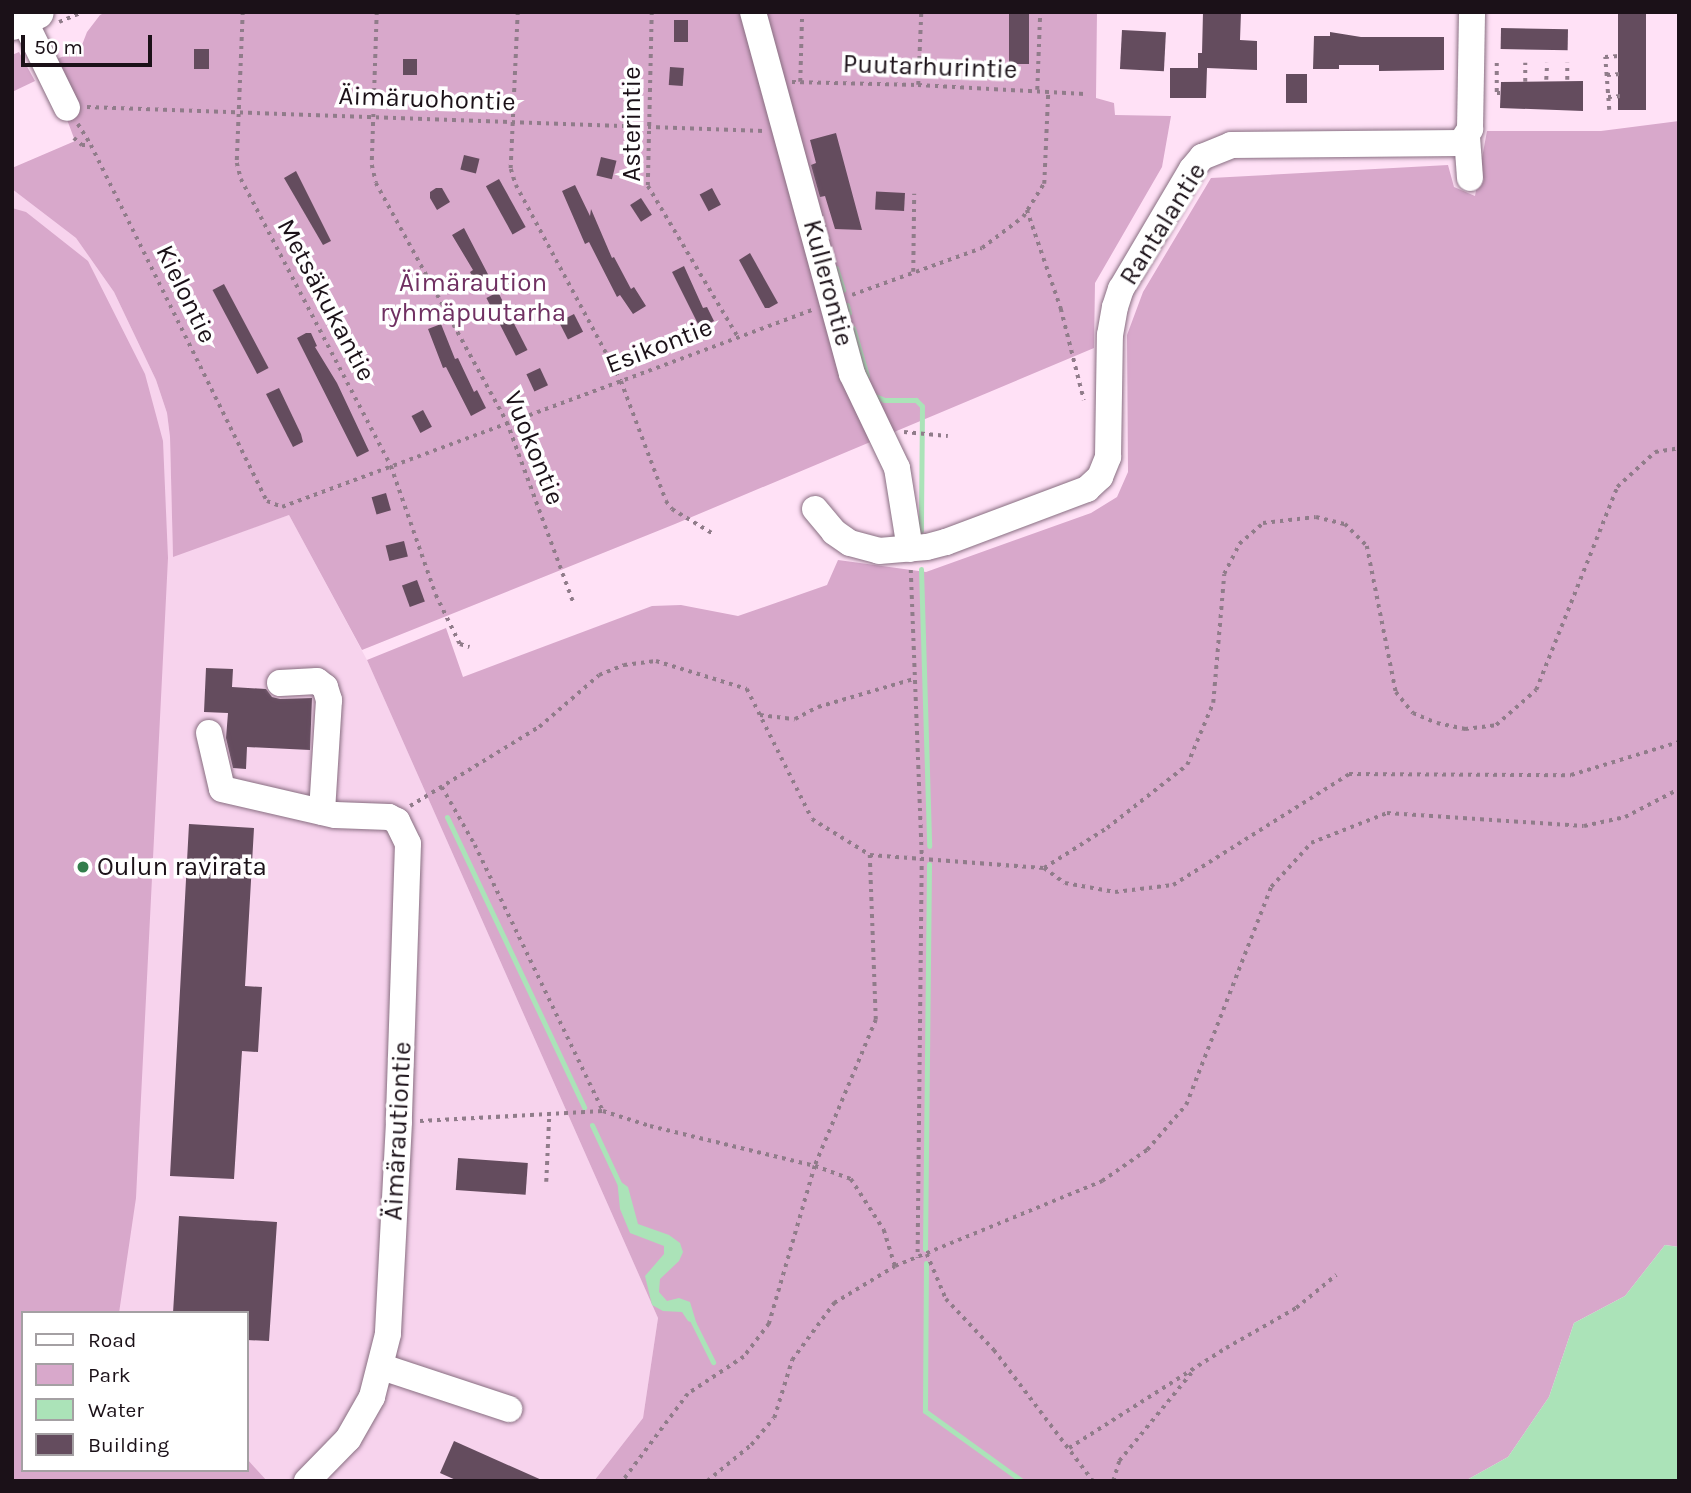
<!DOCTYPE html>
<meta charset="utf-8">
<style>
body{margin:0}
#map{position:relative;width:1691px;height:1493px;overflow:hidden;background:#ffe1f6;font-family:Karla,sans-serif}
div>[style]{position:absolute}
.built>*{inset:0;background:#f7d3ed}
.green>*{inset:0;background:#d8a8cb}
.water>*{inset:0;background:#abe3b8}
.stream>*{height:5px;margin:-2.5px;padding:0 2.5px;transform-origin:2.5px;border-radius:2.5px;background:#abe3b8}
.building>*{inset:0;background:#644c5e;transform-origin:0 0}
.path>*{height:3.5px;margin-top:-1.75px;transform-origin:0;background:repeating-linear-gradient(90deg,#907c8a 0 3.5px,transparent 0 8.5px)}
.roads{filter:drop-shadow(0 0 2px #886e81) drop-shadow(0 0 2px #886e81)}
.minor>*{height:26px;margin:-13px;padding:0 13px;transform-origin:13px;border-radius:13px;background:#fff}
.major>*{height:33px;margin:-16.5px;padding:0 16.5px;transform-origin:16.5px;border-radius:16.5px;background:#fff}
.dots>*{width:19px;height:19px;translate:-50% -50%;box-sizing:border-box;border:4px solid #fff;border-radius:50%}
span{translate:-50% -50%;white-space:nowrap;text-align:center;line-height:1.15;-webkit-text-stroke:7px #fff;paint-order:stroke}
.street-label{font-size:26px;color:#1b1118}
.park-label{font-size:26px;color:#703062}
.poi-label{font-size:26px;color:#1b1118}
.left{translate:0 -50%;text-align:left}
.frame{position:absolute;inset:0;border:14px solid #1b1118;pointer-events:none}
.legend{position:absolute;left:21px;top:1311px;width:228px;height:161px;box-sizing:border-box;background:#fff;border:2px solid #a4a0a3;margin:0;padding:9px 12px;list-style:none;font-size:21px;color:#1b1118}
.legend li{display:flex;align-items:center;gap:14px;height:35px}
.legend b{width:35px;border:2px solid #a4a0a3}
.scale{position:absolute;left:21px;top:35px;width:131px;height:32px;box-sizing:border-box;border:4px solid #1b1118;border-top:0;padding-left:9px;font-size:21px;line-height:24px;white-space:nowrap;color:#1b1118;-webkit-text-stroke:5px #fff;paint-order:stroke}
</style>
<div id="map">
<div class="built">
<div style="clip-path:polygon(evenodd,12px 189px,76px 238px,114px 292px,156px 380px,167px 413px,170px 437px,173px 556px,289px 515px,367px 660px,658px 1318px,643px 1418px,594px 1481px,12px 1481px,12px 189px,23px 1313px,247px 1313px,247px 1470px,23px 1470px,23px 1313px)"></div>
</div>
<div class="green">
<div style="clip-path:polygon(106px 12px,1097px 12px,1096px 98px,1114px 103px,1115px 115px,1171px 116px,1162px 167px,1095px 283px,1094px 348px,675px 524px,362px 650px,289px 515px,173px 557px,170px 437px,167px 413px,156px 380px,114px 292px,76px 238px,12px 189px,12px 168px,75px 141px,46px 63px,80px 50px,87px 32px,100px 15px)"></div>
<div style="clip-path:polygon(19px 52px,35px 81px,12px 92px,12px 55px)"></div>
<div style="clip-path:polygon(1679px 121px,1679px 1247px,1665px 1245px,1625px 1296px,1574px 1323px,1549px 1397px,1508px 1457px,1465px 1481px,594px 1481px,643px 1418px,658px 1318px,367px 660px,446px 628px,463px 677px,652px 606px,681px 605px,738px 616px,827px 585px,838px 560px,926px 572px,1091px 513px,1117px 497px,1128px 472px,1127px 335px,1143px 292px,1211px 178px,1448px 165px,1454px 187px,1475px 196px,1487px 131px,1601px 131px)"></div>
<div style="clip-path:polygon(12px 208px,26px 212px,88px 261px,145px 374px,163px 441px,168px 558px,136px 1198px,119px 1313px,23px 1313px,23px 1470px,247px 1470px,247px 1459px,267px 1481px,12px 1481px)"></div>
</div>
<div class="water">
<div style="clip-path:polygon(617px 1179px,628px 1187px,638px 1224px,669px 1235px,680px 1243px,683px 1252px,679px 1261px,660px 1279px,659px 1292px,667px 1301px,679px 1298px,690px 1302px,697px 1325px,688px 1321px,682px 1312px,663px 1311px,652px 1305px,645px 1276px,664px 1254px,664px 1246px,630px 1233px,620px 1209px)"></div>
<div style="clip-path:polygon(1665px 1245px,1679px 1247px,1679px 1481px,1465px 1481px,1508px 1457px,1549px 1397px,1574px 1323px,1625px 1296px)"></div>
</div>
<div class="stream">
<div style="left:836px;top:268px;width:23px;rotate:72deg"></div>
<div style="left:847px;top:305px;width:8px;rotate:76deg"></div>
<div style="left:853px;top:328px;width:50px;rotate:73.7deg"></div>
<div style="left:873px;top:395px;width:12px;rotate:24deg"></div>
<div style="left:884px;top:400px;width:32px"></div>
<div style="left:916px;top:400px;width:8px;rotate:45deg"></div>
<div style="left:922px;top:406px;width:125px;rotate:90.5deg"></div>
<div style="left:921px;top:569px;width:277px;rotate:88.3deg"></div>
<div style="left:447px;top:817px;width:321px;rotate:64.7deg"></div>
<div style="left:592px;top:1125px;width:64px;rotate:65deg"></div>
<div style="left:925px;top:1249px;width:385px;rotate:-89.4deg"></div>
<div style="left:926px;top:1263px;width:148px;rotate:90.4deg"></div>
<div style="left:925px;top:1411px;width:120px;rotate:35.8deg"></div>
<div style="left:693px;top:1322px;width:45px;rotate:63.4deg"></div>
</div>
<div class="building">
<div style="left:1009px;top:12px;width:20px;height:52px"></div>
<div style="clip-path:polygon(1203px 12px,1241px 12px,1240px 40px,1257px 41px,1257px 70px,1207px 68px,1206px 98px,1170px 98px,1170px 68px,1198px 68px,1198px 53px,1202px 53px)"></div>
<div style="left:1618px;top:12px;width:28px;height:98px"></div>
<div style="left:674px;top:20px;width:14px;height:22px"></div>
<div style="left:1501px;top:28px;width:67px;height:21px;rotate:1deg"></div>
<div style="left:1122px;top:30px;width:44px;height:39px;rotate:3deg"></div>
<div style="clip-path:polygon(1330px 32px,1361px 37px,1444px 37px,1444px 70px,1379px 71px,1379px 65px,1339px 65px,1339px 69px,1313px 69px,1314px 36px,1330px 36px)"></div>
<div style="left:194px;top:49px;width:15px;height:20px"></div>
<div style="left:403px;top:59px;width:14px;height:16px"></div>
<div style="left:670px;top:67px;width:14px;height:18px;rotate:4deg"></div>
<div style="left:1286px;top:74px;width:21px;height:29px"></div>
<div style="clip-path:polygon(1583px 81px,1583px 111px,1500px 108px,1501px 82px)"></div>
<div style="clip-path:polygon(836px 133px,862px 230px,835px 229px,825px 196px,820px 197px,816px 183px,811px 165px,816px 163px,810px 140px)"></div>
<div style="left:464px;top:155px;width:16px;height:15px;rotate:14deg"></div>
<div style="left:601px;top:157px;width:16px;height:19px;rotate:14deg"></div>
<div style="clip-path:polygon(296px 171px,331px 241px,323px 245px,284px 178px)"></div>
<div style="left:499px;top:179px;width:55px;height:15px;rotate:61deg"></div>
<div style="clip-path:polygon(575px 185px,590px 216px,591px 209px,612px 258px,614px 257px,631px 289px,634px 287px,646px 306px,633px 314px,620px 295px,617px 297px,589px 242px,585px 244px,562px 191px)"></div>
<div style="clip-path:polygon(436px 188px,442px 188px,450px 202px,437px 210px,430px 198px,430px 192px)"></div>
<div style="left:712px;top:188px;width:19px;height:14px;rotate:62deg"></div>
<div style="left:905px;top:193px;width:18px;height:29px;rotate:93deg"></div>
<div style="left:641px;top:198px;width:20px;height:13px;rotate:57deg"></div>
<div style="clip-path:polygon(464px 228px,492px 282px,479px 289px,470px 272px,473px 270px,452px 235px)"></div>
<div style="clip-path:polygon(750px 253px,778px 303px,769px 308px,765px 308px,739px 260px)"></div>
<div style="clip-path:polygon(684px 266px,703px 308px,707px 307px,714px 321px,700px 328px,672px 272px)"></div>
<div style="left:224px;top:284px;width:95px;height:13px;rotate:62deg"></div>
<div style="left:498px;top:292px;width:65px;height:13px;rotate:63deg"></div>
<div style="left:574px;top:314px;width:20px;height:17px;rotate:63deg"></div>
<div style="clip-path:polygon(441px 324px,455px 359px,458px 358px,474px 392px,477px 390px,486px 408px,471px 416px,446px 367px,443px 368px,428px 329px)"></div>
<div style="clip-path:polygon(306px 333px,311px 333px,317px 346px,315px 347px,337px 383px,369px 451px,357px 457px,297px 338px)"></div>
<div style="left:540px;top:368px;width:19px;height:15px;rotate:65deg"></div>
<div style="clip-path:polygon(279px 388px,301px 434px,303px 442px,293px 447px,266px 394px)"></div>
<div style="left:423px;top:410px;width:19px;height:13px;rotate:62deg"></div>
<div style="left:386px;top:493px;width:18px;height:15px;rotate:74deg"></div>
<div style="left:404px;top:541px;width:16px;height:19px;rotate:76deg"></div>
<div style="left:417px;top:580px;width:23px;height:16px;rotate:70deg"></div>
<div style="clip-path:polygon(206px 668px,233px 669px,232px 687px,266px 689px,272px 697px,280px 699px,312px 698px,310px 750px,247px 747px,246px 769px,233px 768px,226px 738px,228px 713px,204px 712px)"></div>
<div style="clip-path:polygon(189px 824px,254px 828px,245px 986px,262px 987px,258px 1052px,242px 1051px,234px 1179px,170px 1176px)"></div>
<div style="left:458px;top:1158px;width:70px;height:32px;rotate:4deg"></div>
<div style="clip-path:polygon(179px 1216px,277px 1222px,269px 1341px,247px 1340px,247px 1313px,173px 1313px)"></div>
<div style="clip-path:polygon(454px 1441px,544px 1481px,458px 1481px,440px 1473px)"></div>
</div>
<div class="path">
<div style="left:243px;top:12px;width:151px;rotate:92.3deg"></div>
<div style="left:237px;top:163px;width:16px;rotate:76deg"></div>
<div style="left:241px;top:179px;width:324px;rotate:62.4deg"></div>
<div style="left:391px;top:466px;width:137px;rotate:70.8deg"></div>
<div style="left:436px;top:595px;width:55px;rotate:63.9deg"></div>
<div style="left:460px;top:644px;width:10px;rotate:17deg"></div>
<div style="left:377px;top:12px;width:153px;rotate:91.9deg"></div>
<div style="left:372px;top:165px;width:18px;rotate:77deg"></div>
<div style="left:376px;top:183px;width:273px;rotate:61.3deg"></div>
<div style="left:507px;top:422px;width:194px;rotate:69.8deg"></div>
<div style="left:518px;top:12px;width:157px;rotate:92.6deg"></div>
<div style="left:511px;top:169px;width:17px;rotate:73deg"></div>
<div style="left:516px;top:185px;width:222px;rotate:61.8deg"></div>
<div style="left:621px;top:381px;width:128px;rotate:69.4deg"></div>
<div style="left:666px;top:501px;width:10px;rotate:53deg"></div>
<div style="left:672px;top:509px;width:47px;rotate:31deg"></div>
<div style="left:652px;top:12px;width:174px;rotate:91.3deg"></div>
<div style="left:648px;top:186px;width:176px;rotate:59.2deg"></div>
<div style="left:59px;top:22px;width:26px;rotate:-23deg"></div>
<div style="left:1497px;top:63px;width:30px;rotate:90deg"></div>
<div style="left:1497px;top:93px;width:3px"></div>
<div style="left:1607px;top:75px;width:14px;rotate:-4deg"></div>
<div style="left:1546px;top:80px;width:17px;rotate:-87deg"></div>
<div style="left:1567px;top:80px;width:17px;rotate:-90deg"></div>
<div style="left:792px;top:82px;width:126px;rotate:1.4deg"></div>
<div style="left:918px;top:85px;width:167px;rotate:3.1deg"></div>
<div style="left:800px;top:82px;width:70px;rotate:-88.4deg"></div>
<div style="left:1525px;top:82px;width:19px;rotate:-90deg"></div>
<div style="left:918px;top:85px;width:73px;rotate:-87.6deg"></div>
<div style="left:1037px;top:90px;width:78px;rotate:-87.8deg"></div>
<div style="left:1608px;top:97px;width:14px;rotate:-4deg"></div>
<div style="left:87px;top:107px;width:678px;rotate:2.03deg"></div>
<div style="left:1609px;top:110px;width:53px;rotate:-94.3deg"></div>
<div style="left:1605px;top:57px;width:14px;rotate:-4deg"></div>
<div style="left:78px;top:124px;width:25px;rotate:58deg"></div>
<div style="left:91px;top:145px;width:397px;rotate:63.7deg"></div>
<div style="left:267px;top:501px;width:16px;rotate:22deg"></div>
<div style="left:282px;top:507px;width:565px;rotate:-20.39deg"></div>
<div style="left:74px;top:138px;width:11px;rotate:41deg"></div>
<div style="left:82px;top:145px;width:8px"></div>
<div style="left:1027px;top:210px;width:105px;rotate:71deg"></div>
<div style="left:1061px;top:309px;width:94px;rotate:75.8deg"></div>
<div style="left:913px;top:272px;width:78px;rotate:-89.3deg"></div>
<div style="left:852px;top:295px;width:138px;rotate:-19.9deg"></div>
<div style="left:982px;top:248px;width:51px;rotate:-37.1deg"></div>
<div style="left:1023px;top:217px;width:39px;rotate:-58deg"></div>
<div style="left:1044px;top:184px;width:93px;rotate:-87.5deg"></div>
<div style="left:904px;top:432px;width:44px;rotate:5.2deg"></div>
<div style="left:911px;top:570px;width:288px;rotate:87.8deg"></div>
<div style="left:922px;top:858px;width:400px;rotate:90.6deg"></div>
<div style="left:760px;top:715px;width:35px;rotate:7deg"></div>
<div style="left:795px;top:719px;width:26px;rotate:-28deg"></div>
<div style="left:818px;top:707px;width:100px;rotate:-16.3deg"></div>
<div style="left:442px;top:787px;width:67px;rotate:60.4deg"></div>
<div style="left:475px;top:845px;width:295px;rotate:64.3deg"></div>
<div style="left:603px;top:1111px;width:49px;rotate:17.7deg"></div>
<div style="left:650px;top:1126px;width:170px;rotate:13.6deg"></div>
<div style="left:815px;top:1166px;width:38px;rotate:20deg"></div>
<div style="left:851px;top:1179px;width:61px;rotate:57.1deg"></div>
<div style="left:884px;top:1230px;width:38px;rotate:73deg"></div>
<div style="left:410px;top:806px;width:151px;rotate:-31.5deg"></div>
<div style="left:539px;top:727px;width:79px;rotate:-40.9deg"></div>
<div style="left:599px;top:675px;width:27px;rotate:-22deg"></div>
<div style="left:624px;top:665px;width:32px;rotate:-7deg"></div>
<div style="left:656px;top:661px;width:95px;rotate:17.1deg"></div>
<div style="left:747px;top:689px;width:145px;rotate:63.4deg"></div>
<div style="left:812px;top:819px;width:68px;rotate:31.8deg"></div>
<div style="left:870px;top:855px;width:165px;rotate:87.9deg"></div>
<div style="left:876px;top:1020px;width:158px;rotate:112.7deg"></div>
<div style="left:815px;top:1166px;width:165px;rotate:106.2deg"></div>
<div style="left:769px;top:1324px;width:41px;rotate:127.1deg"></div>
<div style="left:744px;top:1357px;width:67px;rotate:146.5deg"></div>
<div style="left:688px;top:1394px;width:109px;rotate:126.8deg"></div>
<div style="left:870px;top:855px;width:174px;rotate:4.3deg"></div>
<div style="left:1044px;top:868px;width:75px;rotate:-32.4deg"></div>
<div style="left:1107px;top:828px;width:102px;rotate:-38.2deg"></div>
<div style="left:1187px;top:765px;width:67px;rotate:-67.2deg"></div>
<div style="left:1213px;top:703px;width:129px;rotate:-85.1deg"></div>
<div style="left:1224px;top:574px;width:34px;rotate:-63deg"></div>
<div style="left:1239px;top:544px;width:32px;rotate:-41deg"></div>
<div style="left:1263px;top:523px;width:53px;rotate:-6.5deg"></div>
<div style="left:1316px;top:517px;width:30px;rotate:14deg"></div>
<div style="left:1345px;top:524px;width:31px;rotate:45deg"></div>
<div style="left:1367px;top:546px;width:149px;rotate:78.8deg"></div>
<div style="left:1396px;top:692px;width:27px;rotate:51deg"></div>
<div style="left:1413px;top:713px;width:26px;rotate:23deg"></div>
<div style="left:1437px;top:723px;width:29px;rotate:12deg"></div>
<div style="left:1465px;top:729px;width:31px;rotate:-7deg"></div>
<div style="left:1496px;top:725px;width:53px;rotate:-41.2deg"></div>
<div style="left:1536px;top:690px;width:219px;rotate:-68.2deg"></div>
<div style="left:1617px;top:487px;width:52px;rotate:-42.6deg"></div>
<div style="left:1655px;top:452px;width:24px;rotate:-9deg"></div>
<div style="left:1044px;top:868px;width:26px;rotate:36deg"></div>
<div style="left:1065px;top:883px;width:51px;rotate:10.2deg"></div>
<div style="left:1115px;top:892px;width:58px;rotate:-6.9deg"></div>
<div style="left:1173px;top:885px;width:208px;rotate:-32.2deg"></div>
<div style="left:1349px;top:774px;width:222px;rotate:0.3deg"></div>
<div style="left:1571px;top:775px;width:113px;rotate:-17deg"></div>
<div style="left:420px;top:1121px;width:183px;rotate:-3.1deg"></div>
<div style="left:546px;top:1182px;width:67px;rotate:-87.4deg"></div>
<div style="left:927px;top:1254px;width:49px;rotate:67.1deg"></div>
<div style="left:946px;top:1299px;width:70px;rotate:46.7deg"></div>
<div style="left:994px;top:1350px;width:164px;rotate:52.9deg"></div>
<div style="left:1069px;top:1448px;width:186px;rotate:-32.5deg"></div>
<div style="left:1226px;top:1348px;width:81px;rotate:-29.7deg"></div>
<div style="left:1296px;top:1308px;width:52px;rotate:-39.5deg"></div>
<div style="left:707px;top:1481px;width:57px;rotate:-39.3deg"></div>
<div style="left:751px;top:1445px;width:35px;rotate:-50deg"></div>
<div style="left:774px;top:1418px;width:61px;rotate:-72.8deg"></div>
<div style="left:792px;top:1360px;width:71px;rotate:-53.6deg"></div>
<div style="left:834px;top:1303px;width:71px;rotate:-31.2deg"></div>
<div style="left:895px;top:1266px;width:224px;rotate:-22.3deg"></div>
<div style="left:1102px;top:1181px;width:55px;rotate:-34.6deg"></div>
<div style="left:1147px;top:1150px;width:60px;rotate:-49.1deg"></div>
<div style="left:1186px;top:1105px;width:234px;rotate:-68.7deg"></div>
<div style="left:1271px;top:887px;width:59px;rotate:-47.7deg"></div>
<div style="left:1311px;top:843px;width:82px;rotate:-21.5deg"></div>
<div style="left:1387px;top:813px;width:197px;rotate:3.8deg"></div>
<div style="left:1584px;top:826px;width:42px;rotate:-12.4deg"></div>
<div style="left:1625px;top:817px;width:61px;rotate:-27.4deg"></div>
<div style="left:1113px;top:1481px;width:21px;rotate:-73deg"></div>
<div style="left:1119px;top:1461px;width:117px;rotate:-50.6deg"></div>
</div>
<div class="roads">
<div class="minor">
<div style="left:753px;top:12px;width:375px;rotate:74.7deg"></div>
<div style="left:852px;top:374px;width:104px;rotate:64.4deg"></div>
<div style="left:897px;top:468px;width:82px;rotate:80.9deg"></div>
<div style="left:23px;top:18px;width:100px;rotate:63.9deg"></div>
<div style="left:1467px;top:137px;width:41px;rotate:85.8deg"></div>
<div style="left:815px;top:509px;width:30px;rotate:50deg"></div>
<div style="left:834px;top:532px;width:19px;rotate:35deg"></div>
<div style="left:850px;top:543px;width:30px;rotate:15deg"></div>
<div style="left:879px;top:551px;width:48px;rotate:-4.8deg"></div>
<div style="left:927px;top:547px;width:20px;rotate:-15deg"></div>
<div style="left:946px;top:542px;width:151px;rotate:-20.6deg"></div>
<div style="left:1087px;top:489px;width:18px;rotate:-43deg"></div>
<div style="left:1100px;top:477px;width:22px;rotate:-68deg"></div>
<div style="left:1108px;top:457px;width:122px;rotate:-89.1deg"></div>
<div style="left:1110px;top:335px;width:28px;rotate:-80deg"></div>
<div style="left:1115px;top:307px;width:19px;rotate:-72deg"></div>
<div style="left:1121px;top:289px;width:139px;rotate:-59.4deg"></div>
<div style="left:1192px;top:169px;width:16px;rotate:-50deg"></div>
<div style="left:1202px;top:157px;width:31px;rotate:-22deg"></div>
<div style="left:1231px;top:145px;width:230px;rotate:-0.5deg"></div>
<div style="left:1461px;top:143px;width:17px;rotate:-57deg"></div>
<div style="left:1470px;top:129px;width:117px;rotate:-89deg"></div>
<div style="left:280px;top:683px;width:37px;rotate:-3deg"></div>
<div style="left:317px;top:681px;width:10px;rotate:37deg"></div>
<div style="left:325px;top:687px;width:14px;rotate:73deg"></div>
<div style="left:329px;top:700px;width:112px;rotate:93.6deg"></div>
<div style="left:209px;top:733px;width:57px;rotate:76.9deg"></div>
<div style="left:222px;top:789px;width:116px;rotate:13deg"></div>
<div style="left:335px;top:815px;width:54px;rotate:2.1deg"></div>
<div style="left:389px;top:817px;width:9px;rotate:27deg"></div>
<div style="left:397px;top:821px;width:25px;rotate:64deg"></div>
<div style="left:408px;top:844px;width:278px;rotate:91.9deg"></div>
<div style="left:399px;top:1122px;width:212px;rotate:93deg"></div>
<div style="left:388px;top:1334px;width:65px;rotate:104.3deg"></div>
<div style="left:372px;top:1397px;width:48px;rotate:119.7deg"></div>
<div style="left:348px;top:1439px;width:59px;rotate:134.3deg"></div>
<div style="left:382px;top:1367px;width:134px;rotate:18.3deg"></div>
</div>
<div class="major">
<div style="left:12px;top:23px;width:27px;rotate:-24deg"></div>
</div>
</div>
<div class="dots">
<div style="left:83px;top:867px;background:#327d4b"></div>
</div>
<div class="street-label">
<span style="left:930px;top:67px;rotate:2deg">Puutarhurintie</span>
<span style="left:427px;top:99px;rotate:2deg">Äimäruohontie</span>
<span style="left:632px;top:124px;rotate:-90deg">Asterintie</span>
<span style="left:1163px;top:224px;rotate:-58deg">Rantalantie</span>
<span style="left:828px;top:283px;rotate:75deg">Kullerontie</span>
<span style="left:186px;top:294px;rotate:64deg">Kielontie</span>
<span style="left:326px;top:300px;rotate:62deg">Metsäkukantie</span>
<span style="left:659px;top:346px;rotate:-21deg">Esikontie</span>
<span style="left:534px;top:448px;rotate:68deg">Vuokontie</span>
<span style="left:398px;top:1131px;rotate:-87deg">Äimärautiontie</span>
</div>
<div class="park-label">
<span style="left:473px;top:298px">Äimäraution<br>ryhmäpuutarha</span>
</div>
<div class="poi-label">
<span class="left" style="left:97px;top:867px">Oulun ravirata</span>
</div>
<div class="frame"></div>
<ul class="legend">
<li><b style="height:9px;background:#fff"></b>Road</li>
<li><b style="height:19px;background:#d8a8cb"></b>Park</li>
<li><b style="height:19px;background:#abe3b8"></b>Water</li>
<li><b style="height:19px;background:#644c5e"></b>Building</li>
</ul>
<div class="scale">50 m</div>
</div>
